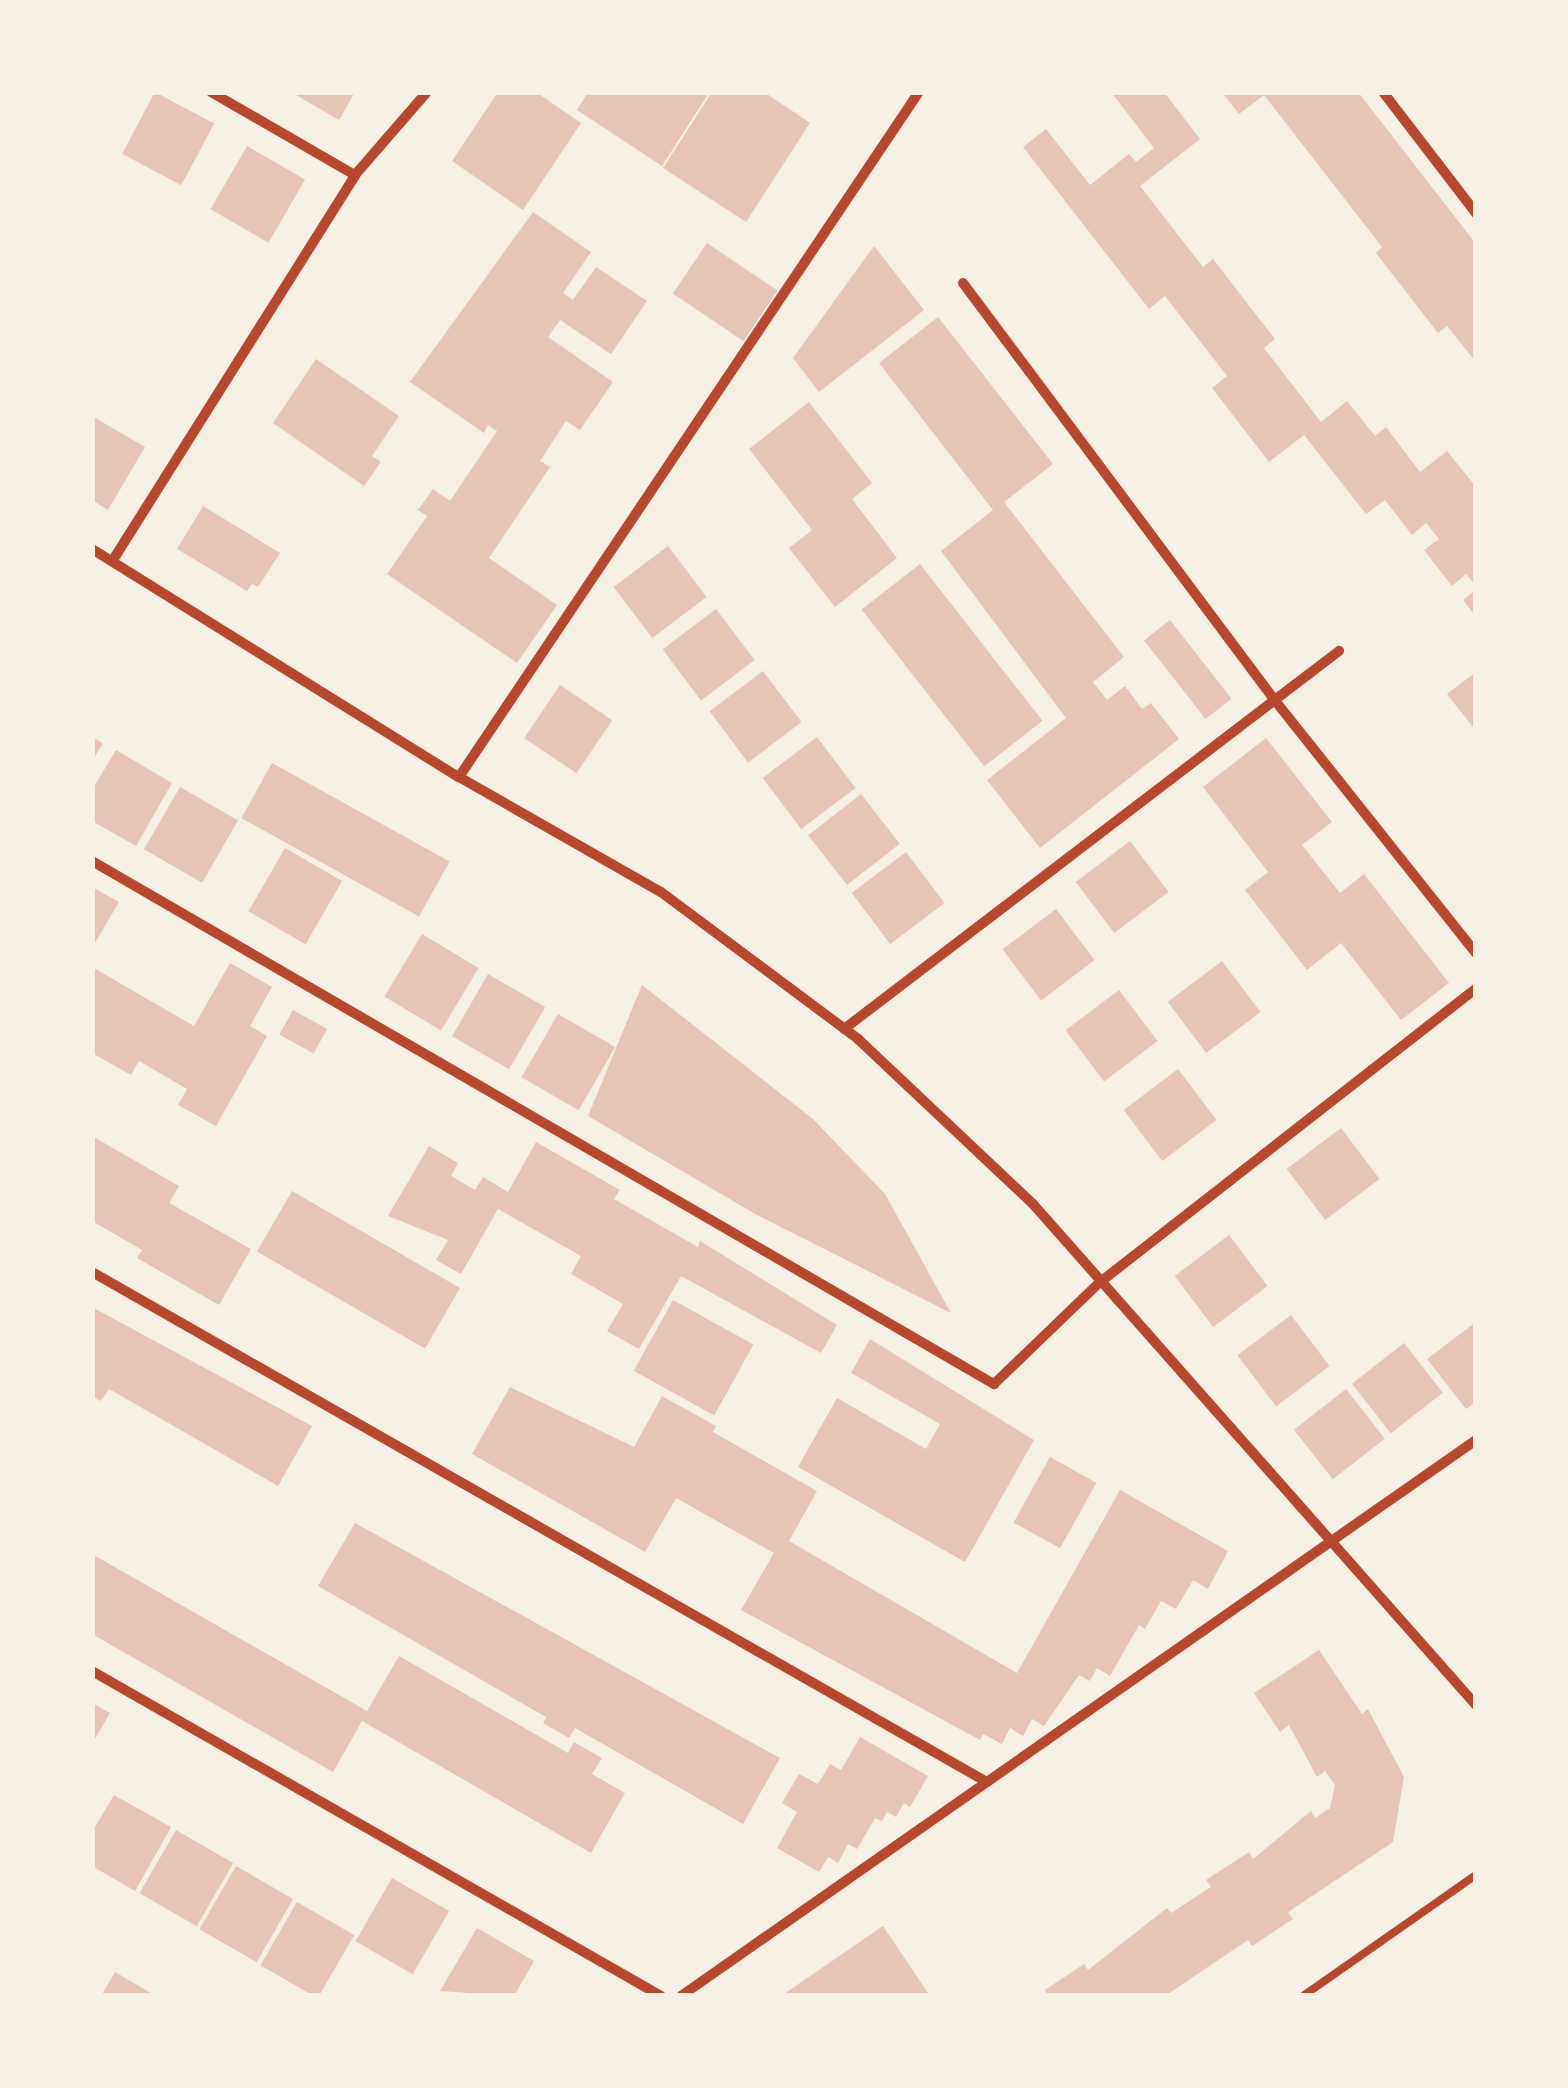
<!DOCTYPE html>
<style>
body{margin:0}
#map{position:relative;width:1568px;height:2088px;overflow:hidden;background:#f6efe4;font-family:Mulish,sans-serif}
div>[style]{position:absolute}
.building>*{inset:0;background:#e6c5b7;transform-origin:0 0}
.service>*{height:8px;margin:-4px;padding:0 4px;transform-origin:4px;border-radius:4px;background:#b5482f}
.minor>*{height:10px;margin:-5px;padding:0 5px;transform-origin:5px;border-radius:5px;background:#b5482f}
span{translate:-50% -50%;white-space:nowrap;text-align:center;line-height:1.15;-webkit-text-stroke:8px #f6efe4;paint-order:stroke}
.frame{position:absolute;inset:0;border:95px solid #f6efe4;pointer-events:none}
</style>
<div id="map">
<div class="building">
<div style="left:155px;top:92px;width:67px;height:70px;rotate:28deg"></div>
<div style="clip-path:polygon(291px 92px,355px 92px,339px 120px)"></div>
<div style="clip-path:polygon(498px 92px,536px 92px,581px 123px,523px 210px,452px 161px)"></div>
<div style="clip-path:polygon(588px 92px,702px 92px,707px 96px,662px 166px,577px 110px)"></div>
<div style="clip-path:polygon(712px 92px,764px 92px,810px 123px,746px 222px,663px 168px)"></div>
<div style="clip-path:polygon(1111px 92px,1164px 92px,1200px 139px,1140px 186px,1203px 267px,1213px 259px,1275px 339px,1264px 348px,1321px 422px,1347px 401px,1375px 436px,1386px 427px,1420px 472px,1447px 451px,1476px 487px,1476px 586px,1466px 574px,1452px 586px,1424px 550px,1439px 539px,1426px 523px,1412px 535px,1385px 500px,1366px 514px,1304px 435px,1269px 462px,1212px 388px,1227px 376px,1165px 296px,1149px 309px,1023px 147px,1046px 129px,1090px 185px,1129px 154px,1136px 162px,1154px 148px)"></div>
<div style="clip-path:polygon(1222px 92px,1358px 92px,1476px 244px,1476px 362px,1447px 326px,1438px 333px,1376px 253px,1382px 247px,1264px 95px,1239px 114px)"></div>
<div style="left:247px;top:146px;width:67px;height:73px;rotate:30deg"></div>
<div style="clip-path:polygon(533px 212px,591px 252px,563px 293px,573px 300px,596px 267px,647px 301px,611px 354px,560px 320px,548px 337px,613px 382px,580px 430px,566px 421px,540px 461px,550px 467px,489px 558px,557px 605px,517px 663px,387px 574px,427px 516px,418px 510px,433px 489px,450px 501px,497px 431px,488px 425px,484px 433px,410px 382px)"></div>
<div style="left:707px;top:243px;width:85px;height:61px;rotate:34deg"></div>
<div style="clip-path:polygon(874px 246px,924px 310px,819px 392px,793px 358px)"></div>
<div style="clip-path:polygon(938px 317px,1053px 464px,1004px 502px,1124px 657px,1093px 682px,1107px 700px,1125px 686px,1142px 709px,1151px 703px,1179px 739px,1040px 848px,987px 780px,1066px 718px,941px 551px,993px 510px,879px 363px)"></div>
<div style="clip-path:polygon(316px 359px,399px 416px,372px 456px,381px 462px,364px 486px,273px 423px)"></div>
<div style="clip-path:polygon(809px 402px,872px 483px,852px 499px,897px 558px,835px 607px,789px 548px,812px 530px,749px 449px)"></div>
<div style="clip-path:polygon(92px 416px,145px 447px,108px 510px,92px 500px)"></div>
<div style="clip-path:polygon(203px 506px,280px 553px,258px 587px,252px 584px,247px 591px,177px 549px)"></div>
<div style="left:668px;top:546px;width:64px;height:68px;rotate:53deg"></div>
<div style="left:920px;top:564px;width:199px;height:74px;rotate:52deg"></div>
<div style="clip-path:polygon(1476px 590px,1476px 617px,1463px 600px)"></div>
<div style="left:716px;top:609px;width:64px;height:67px;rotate:53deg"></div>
<div style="left:1170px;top:620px;width:100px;height:33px;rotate:52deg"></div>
<div style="left:763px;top:671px;width:64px;height:67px;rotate:53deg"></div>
<div style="clip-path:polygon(1476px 672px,1476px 731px,1447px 694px)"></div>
<div style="left:560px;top:685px;width:63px;height:64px;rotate:34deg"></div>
<div style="clip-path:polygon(92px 737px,103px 743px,92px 761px)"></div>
<div style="left:817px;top:737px;width:64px;height:68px;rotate:53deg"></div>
<div style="clip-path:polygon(1266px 738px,1332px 822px,1302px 845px,1340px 893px,1364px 874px,1449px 983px,1401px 1020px,1341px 943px,1307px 970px,1245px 890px,1268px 872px,1203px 787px)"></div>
<div style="clip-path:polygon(116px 750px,172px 783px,136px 846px,92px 821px,92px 790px)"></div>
<div style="left:272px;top:763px;width:203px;height:63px;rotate:29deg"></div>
<div style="left:180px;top:787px;width:67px;height:72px;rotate:30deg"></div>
<div style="left:861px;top:794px;width:63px;height:67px;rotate:52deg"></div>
<div style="left:1130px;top:841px;width:64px;height:68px;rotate:53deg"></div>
<div style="left:285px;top:848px;width:66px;height:73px;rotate:30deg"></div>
<div style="left:906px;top:852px;width:64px;height:68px;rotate:53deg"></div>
<div style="clip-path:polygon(92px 887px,119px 902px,92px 948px)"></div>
<div style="left:1056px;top:909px;width:64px;height:67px;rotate:53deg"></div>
<div style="left:422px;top:934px;width:66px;height:73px;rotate:31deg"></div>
<div style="left:1222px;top:961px;width:64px;height:68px;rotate:53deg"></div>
<div style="clip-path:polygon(230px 963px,272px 987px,250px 1026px,267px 1036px,216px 1126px,178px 1105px,187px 1089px,139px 1061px,131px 1075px,92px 1053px,92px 967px,194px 1026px)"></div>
<div style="left:488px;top:974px;width:66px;height:72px;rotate:30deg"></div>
<div style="clip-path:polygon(642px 985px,813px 1119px,885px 1194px,951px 1313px,757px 1215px,588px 1116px)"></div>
<div style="left:1119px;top:990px;width:64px;height:67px;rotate:53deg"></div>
<div style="left:293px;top:1010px;width:39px;height:28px;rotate:29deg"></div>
<div style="left:558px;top:1014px;width:66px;height:73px;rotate:30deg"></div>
<div style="left:1178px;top:1069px;width:64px;height:68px;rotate:53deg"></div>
<div style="left:1341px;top:1128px;width:64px;height:68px;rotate:53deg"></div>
<div style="clip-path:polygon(92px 1136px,179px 1186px,169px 1203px,251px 1249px,219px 1305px,137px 1258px,142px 1250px,92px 1221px)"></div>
<div style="clip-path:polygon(536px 1142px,620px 1190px,614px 1199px,698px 1247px,700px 1241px,837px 1325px,821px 1353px,681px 1276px,639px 1349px,607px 1331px,623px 1304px,571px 1274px,581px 1256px,498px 1209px,461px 1274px,436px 1260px,448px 1240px,388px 1216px,429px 1146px,458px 1163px,451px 1176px,475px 1190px,483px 1177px,508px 1192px)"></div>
<div style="left:292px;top:1191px;width:194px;height:70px;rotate:30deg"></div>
<div style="left:1229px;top:1235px;width:64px;height:68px;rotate:53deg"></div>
<div style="left:673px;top:1300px;width:92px;height:81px;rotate:29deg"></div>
<div style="clip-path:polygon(92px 1307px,312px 1426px,278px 1486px,109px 1389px,101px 1401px,92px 1396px)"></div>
<div style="left:1291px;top:1315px;width:64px;height:67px;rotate:53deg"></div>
<div style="clip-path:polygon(1476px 1322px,1476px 1402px,1466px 1409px,1427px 1359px)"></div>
<div style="clip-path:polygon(870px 1339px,1034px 1440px,965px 1562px,798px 1467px,837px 1398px,926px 1449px,940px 1424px,851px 1373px)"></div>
<div style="left:1404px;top:1343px;width:63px;height:66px;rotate:52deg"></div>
<div style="clip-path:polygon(510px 1387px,634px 1447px,662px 1396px,716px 1426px,713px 1432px,817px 1491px,789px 1541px,1017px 1673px,1120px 1490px,1228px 1551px,1208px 1589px,1193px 1580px,1176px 1609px,1161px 1601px,1145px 1629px,1139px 1625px,1110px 1676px,1097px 1668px,1090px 1681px,1079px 1675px,1044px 1726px,1032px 1719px,1023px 1736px,1010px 1728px,1002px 1744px,983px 1734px,980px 1740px,741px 1610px,774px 1553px,676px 1498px,645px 1552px,472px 1454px)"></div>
<div style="left:1346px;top:1389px;width:63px;height:66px;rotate:52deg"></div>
<div style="left:1050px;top:1457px;width:53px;height:75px;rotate:29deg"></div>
<div style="clip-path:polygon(355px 1523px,780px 1758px,743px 1824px,575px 1728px,569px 1738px,543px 1723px,546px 1717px,318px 1586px)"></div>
<div style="clip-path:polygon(92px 1554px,367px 1711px,399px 1656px,568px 1753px,574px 1742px,602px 1758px,592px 1774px,625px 1793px,591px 1853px,362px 1721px,333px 1772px,92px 1634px)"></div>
<div style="clip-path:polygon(1319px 1650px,1362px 1714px,1368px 1709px,1404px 1777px,1393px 1842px,1288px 1912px,1293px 1919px,1252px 1946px,1248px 1940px,1165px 1996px,1048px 1996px,1045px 1990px,1084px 1964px,1088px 1970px,1167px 1908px,1171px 1913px,1211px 1887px,1206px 1880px,1249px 1852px,1253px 1859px,1311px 1811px,1315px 1818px,1330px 1808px,1335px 1785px,1325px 1771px,1317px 1777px,1289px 1725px,1280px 1732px,1254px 1693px)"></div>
<div style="clip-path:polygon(92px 1703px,110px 1713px,92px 1744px)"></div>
<div style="clip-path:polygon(860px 1737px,928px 1776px,910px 1807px,904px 1803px,896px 1817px,887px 1812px,882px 1821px,875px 1818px,857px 1849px,848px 1844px,838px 1863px,828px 1857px,819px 1872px,777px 1848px,797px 1812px,782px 1803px,799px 1774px,818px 1784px,830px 1764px,841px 1770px)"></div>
<div style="clip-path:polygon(114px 1795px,171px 1827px,135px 1891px,92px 1866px,92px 1832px)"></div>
<div style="left:176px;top:1830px;width:66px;height:73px;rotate:30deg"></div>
<div style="left:236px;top:1866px;width:66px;height:73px;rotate:30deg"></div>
<div style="left:392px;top:1878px;width:66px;height:73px;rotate:30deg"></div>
<div style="left:297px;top:1902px;width:66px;height:73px;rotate:30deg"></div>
<div style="clip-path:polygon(883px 1926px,930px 1996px,781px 1996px)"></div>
<div style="clip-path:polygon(477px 1928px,534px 1961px,514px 1996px,440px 1991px)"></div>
<div style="clip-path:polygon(115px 1972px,156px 1996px,101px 1996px)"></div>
</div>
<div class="service">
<div style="left:1303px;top:1996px;width:211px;rotate:-35deg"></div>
</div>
<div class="minor">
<div style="left:211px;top:92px;width:166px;rotate:30deg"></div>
<div style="left:1383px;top:92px;width:153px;rotate:52.5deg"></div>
<div style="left:963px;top:283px;width:518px;rotate:53.24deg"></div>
<div style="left:1273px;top:698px;width:326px;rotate:51.5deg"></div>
<div style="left:92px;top:549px;width:432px;rotate:31.9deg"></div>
<div style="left:459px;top:777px;width:232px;rotate:29.7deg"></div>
<div style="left:661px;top:892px;width:246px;rotate:36.7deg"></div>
<div style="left:858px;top:1039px;width:241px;rotate:43.3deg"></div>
<div style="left:1033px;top:1204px;width:669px;rotate:48.52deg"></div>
<div style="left:113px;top:560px;width:455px;rotate:-57.8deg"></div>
<div style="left:355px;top:175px;width:110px;rotate:-49.1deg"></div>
<div style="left:459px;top:777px;width:825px;rotate:-56.12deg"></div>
<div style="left:92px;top:861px;width:1043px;rotate:30.11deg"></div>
<div style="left:994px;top:1384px;width:146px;rotate:-43.9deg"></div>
<div style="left:1099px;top:1283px;width:479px;rotate:-38deg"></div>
<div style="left:844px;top:1029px;width:623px;rotate:-37.37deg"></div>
<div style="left:92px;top:1272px;width:1030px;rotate:29.68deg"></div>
<div style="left:92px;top:1671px;width:655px;rotate:29.73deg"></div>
<div style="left:681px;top:1996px;width:970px;rotate:-34.97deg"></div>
</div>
<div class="frame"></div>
</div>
